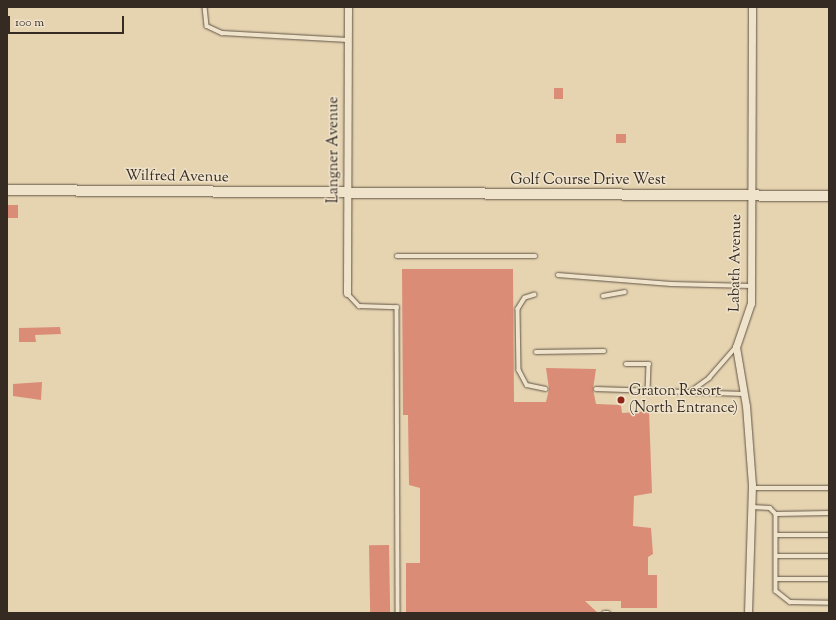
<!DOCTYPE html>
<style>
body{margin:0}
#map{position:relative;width:836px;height:620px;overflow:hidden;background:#e6d4b1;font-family:"Sorts Mill Goudy",serif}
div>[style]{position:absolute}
.building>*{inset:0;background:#da8c76;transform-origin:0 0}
.roads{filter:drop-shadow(0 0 1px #625546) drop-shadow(0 0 1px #625546)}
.lane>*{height:3.5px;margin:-1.75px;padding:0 1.75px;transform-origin:1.75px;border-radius:1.75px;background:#efe3cc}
.street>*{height:7px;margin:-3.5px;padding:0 3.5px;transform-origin:3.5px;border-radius:3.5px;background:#efe3cc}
.secondary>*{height:10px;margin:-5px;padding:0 5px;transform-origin:5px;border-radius:5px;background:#efe3cc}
.dots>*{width:11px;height:11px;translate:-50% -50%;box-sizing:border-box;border:2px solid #efe3cc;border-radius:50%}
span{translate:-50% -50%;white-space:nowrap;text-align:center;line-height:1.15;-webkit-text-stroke:3px #efe3cc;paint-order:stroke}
.street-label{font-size:15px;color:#362b23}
.poi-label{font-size:15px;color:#362b23}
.left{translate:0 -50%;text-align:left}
.frame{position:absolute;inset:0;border:8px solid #362b23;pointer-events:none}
.scale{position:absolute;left:8px;top:16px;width:116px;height:18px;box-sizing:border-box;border:2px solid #362b23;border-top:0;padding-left:5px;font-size:12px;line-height:14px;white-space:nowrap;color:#362b23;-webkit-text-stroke:3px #efe3cc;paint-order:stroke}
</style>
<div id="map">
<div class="building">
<div style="left:554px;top:88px;width:9px;height:11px"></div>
<div style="left:616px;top:134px;width:10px;height:9px"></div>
<div style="left:7px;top:205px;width:11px;height:13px"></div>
<div style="clip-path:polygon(402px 269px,513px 269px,514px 402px,546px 402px,549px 389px,546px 368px,596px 369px,593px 389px,596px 404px,621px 405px,622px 413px,649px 411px,652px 493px,634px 496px,633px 526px,651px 528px,653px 554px,648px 557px,648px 575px,657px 575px,657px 608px,621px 608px,621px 601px,585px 601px,598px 613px,406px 613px,406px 563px,420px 563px,420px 488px,409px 485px,408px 415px,403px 415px)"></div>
<div style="clip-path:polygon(60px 327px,61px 334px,35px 335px,36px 342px,19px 342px,19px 328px)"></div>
<div style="clip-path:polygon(42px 382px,41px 400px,13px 396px,13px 384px)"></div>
<div style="left:389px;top:545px;width:68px;height:20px;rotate:89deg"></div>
</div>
<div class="roads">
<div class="lane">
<div style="left:205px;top:7px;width:19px;rotate:84deg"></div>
<div style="left:207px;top:26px;width:17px;rotate:25deg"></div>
<div style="left:222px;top:33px;width:126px;rotate:3.2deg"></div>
<div style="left:397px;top:256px;width:138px"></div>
<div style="left:558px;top:275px;width:113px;rotate:4.6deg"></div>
<div style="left:671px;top:284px;width:80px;rotate:1.4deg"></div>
<div style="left:347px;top:293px;width:18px;rotate:47deg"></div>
<div style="left:359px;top:306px;width:38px;rotate:2deg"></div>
<div style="left:397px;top:307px;width:306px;rotate:89.8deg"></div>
<div style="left:535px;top:295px;width:10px;rotate:163deg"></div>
<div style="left:525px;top:298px;width:13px;rotate:122deg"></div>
<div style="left:518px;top:309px;width:61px;rotate:89.1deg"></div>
<div style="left:519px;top:370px;width:17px;rotate:62deg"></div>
<div style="left:527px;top:385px;width:19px;rotate:12deg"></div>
<div style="left:603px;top:296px;width:22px;rotate:-10deg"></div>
<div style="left:536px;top:352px;width:68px;rotate:-0.8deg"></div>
<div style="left:626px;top:364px;width:23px"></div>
<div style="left:649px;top:364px;width:25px;rotate:92deg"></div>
<div style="left:596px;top:389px;width:148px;rotate:1.9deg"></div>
<div style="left:690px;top:392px;width:24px;rotate:-36deg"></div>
<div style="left:709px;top:378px;width:40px;rotate:-49deg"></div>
<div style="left:752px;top:488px;width:77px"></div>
<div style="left:752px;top:507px;width:18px;rotate:3deg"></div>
<div style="left:770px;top:508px;width:8px;rotate:45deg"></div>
<div style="left:776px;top:514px;width:53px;rotate:-1.1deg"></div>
<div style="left:776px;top:514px;width:77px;rotate:90deg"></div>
<div style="left:776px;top:591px;width:18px;rotate:38deg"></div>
<div style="left:790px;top:602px;width:39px;rotate:1deg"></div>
<div style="left:776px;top:535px;width:53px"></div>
<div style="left:776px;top:556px;width:53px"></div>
<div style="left:776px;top:579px;width:53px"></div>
<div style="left:604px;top:613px;width:4px"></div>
</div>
<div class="street">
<div style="left:347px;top:293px;width:286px;rotate:-89.8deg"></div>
<div style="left:748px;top:613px;width:128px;rotate:-88.2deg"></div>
<div style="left:752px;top:485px;width:79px;rotate:-94.3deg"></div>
<div style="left:746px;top:406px;width:60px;rotate:-99.6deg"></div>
<div style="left:736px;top:347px;width:46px;rotate:-71.2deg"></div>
<div style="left:751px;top:303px;width:296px;rotate:-89.8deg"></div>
</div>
<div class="secondary">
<div style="left:7px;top:190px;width:822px;rotate:0.42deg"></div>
</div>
</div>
<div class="dots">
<div style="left:621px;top:400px;background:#8f2418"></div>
</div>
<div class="street-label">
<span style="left:334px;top:150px;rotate:-90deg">Langner Avenue</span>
<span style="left:177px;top:177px;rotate:1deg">Wilfred Avenue</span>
<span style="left:588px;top:181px">Golf Course Drive West</span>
<span style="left:736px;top:263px;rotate:-89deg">Labath Avenue</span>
</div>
<div class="poi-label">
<span class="left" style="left:629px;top:400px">Graton Resort<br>(North Entrance)</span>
</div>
<div class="frame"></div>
<div class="scale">100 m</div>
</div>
